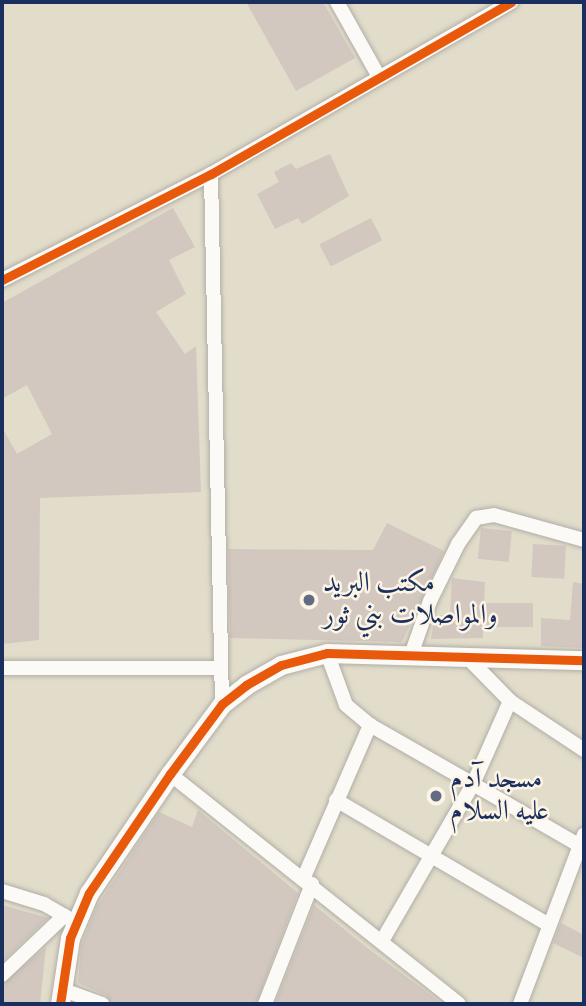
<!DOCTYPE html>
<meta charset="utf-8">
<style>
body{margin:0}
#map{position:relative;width:586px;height:1006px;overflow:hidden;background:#e2dcca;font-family:"IM FELL English",Amiri,serif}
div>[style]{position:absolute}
.building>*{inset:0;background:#d3c8bf;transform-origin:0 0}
.roads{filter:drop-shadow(0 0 2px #b0aea7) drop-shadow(0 0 2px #b0aea7)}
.street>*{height:14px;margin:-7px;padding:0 7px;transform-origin:7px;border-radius:7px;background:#fbfaf7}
.secondary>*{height:19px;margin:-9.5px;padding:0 9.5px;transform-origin:9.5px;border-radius:9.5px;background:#fbfaf7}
.cycleway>*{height:9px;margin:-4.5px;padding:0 4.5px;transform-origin:4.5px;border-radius:4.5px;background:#e8590c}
.dots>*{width:19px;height:19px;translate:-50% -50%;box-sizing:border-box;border:4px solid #fcf5e5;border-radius:50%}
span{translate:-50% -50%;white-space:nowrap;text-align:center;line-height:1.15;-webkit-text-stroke:5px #fcf5e5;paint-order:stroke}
.poi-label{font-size:28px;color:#1b2f5e}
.left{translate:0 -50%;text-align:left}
.frame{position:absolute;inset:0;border:4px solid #1b2f5e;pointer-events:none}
</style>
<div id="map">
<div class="building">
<div style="clip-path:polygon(246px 2px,323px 2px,355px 58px,296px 91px)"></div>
<div style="clip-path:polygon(330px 154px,349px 196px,302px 224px,298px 218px,275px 229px,257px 194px,279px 182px,274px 172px,291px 163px,296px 169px)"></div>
<div style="clip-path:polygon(173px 208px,195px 247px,169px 260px,186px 294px,156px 312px,185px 354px,196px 346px,201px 492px,40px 498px,39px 640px,2px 644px,2px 427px,17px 454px,52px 434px,27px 385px,2px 399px,2px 303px)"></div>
<div style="left:371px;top:218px;width:25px;height:58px;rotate:63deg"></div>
<div style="clip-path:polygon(387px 523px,444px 551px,402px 642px,230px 638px,228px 549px,373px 550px)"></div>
<div style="left:481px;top:528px;width:31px;height:31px;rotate:6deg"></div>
<div style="left:533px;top:544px;width:33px;height:33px;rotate:3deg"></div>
<div style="clip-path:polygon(452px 578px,485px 582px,484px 603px,533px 603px,533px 627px,483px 627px,483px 638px,431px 639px,435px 615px,450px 616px)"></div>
<div style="clip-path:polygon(573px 582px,584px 584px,584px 648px,541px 646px,541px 618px,570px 620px)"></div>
<div style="clip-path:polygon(198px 810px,298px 893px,256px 1004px,111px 1004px,106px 995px,78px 983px,81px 946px,97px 906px,159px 812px,192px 827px)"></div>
<div style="clip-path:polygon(2px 905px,48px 918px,2px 962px)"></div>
<div style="clip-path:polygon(314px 905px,366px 947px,443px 1004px,275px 1004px)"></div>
<div style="clip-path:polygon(561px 923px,584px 935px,584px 958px,553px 943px)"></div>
<div style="clip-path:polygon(46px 947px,40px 1004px,2px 1004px,2px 984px)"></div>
</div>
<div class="roads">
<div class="street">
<div style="left:337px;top:2px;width:84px;rotate:60.7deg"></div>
<div style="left:211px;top:174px;width:530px;rotate:88.81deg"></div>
<div style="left:2px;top:280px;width:234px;rotate:-26.9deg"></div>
<div style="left:211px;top:174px;width:346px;rotate:-29.8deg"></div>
<div style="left:327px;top:653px;width:55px;rotate:69.9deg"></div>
<div style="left:346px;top:705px;width:31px;rotate:40deg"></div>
<div style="left:411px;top:655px;width:57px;rotate:-70.6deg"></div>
<div style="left:430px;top:601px;width:64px;rotate:-63.8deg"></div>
<div style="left:458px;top:544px;width:32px;rotate:-55deg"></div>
<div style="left:476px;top:518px;width:18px;rotate:-9deg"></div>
<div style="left:494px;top:515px;width:93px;rotate:15.5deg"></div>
<div style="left:466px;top:656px;width:63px;rotate:45.6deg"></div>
<div style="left:510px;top:701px;width:89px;rotate:33.5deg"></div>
<div style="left:2px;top:668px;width:219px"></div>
<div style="left:510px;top:701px;width:91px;rotate:114deg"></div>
<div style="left:473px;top:784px;width:128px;rotate:30deg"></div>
<div style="left:170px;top:774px;width:369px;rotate:38.5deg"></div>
<div style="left:336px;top:800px;width:247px;rotate:30.4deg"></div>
<div style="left:304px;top:877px;width:166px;rotate:-66.5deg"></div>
<div style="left:370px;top:725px;width:119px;rotate:29.8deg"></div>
<div style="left:473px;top:784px;width:181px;rotate:120.1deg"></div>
<div style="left:2px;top:891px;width:44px;rotate:17.2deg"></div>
<div style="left:44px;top:904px;width:32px;rotate:30deg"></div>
<div style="left:2px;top:975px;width:86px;rotate:-43.6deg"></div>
<div style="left:61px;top:989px;width:44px;rotate:20.1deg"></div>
<div style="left:265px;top:1004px;width:129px;rotate:-68.6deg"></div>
<div style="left:520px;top:1004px;width:181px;rotate:-69.3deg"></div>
</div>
<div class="secondary">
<div style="left:60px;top:1004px;width:67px;rotate:-81.4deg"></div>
<div style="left:70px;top:938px;width:49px;rotate:-67.1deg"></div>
<div style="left:89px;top:893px;width:144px;rotate:-55.8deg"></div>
<div style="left:170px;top:774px;width:87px;rotate:-53.4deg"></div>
<div style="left:222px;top:704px;width:31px;rotate:-38deg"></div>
<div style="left:246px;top:685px;width:40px;rotate:-29.7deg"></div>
<div style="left:281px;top:665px;width:48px;rotate:-14.6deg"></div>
<div style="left:327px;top:653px;width:257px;rotate:1.6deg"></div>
</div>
</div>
<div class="cycleway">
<div style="left:2px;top:280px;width:234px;rotate:-26.9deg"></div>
<div style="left:211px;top:174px;width:346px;rotate:-29.8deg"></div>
<div style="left:60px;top:1004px;width:67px;rotate:-81.4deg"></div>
<div style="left:70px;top:938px;width:49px;rotate:-67.1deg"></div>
<div style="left:89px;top:893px;width:144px;rotate:-55.8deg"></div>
<div style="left:170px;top:774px;width:87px;rotate:-53.4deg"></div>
<div style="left:222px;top:704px;width:31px;rotate:-38deg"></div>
<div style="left:246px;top:685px;width:40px;rotate:-29.7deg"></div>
<div style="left:281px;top:665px;width:48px;rotate:-14.6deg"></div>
<div style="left:327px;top:653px;width:257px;rotate:1.6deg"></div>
</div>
<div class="dots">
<div style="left:309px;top:600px;background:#616c84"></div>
<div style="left:436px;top:796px;background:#616c84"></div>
</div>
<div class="poi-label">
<span class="left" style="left:323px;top:600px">مكتب البريد<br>والمواصلات بني ثور</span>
<span class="left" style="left:450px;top:796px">مسجد آدم<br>عليه السلام</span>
</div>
<div class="frame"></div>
</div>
